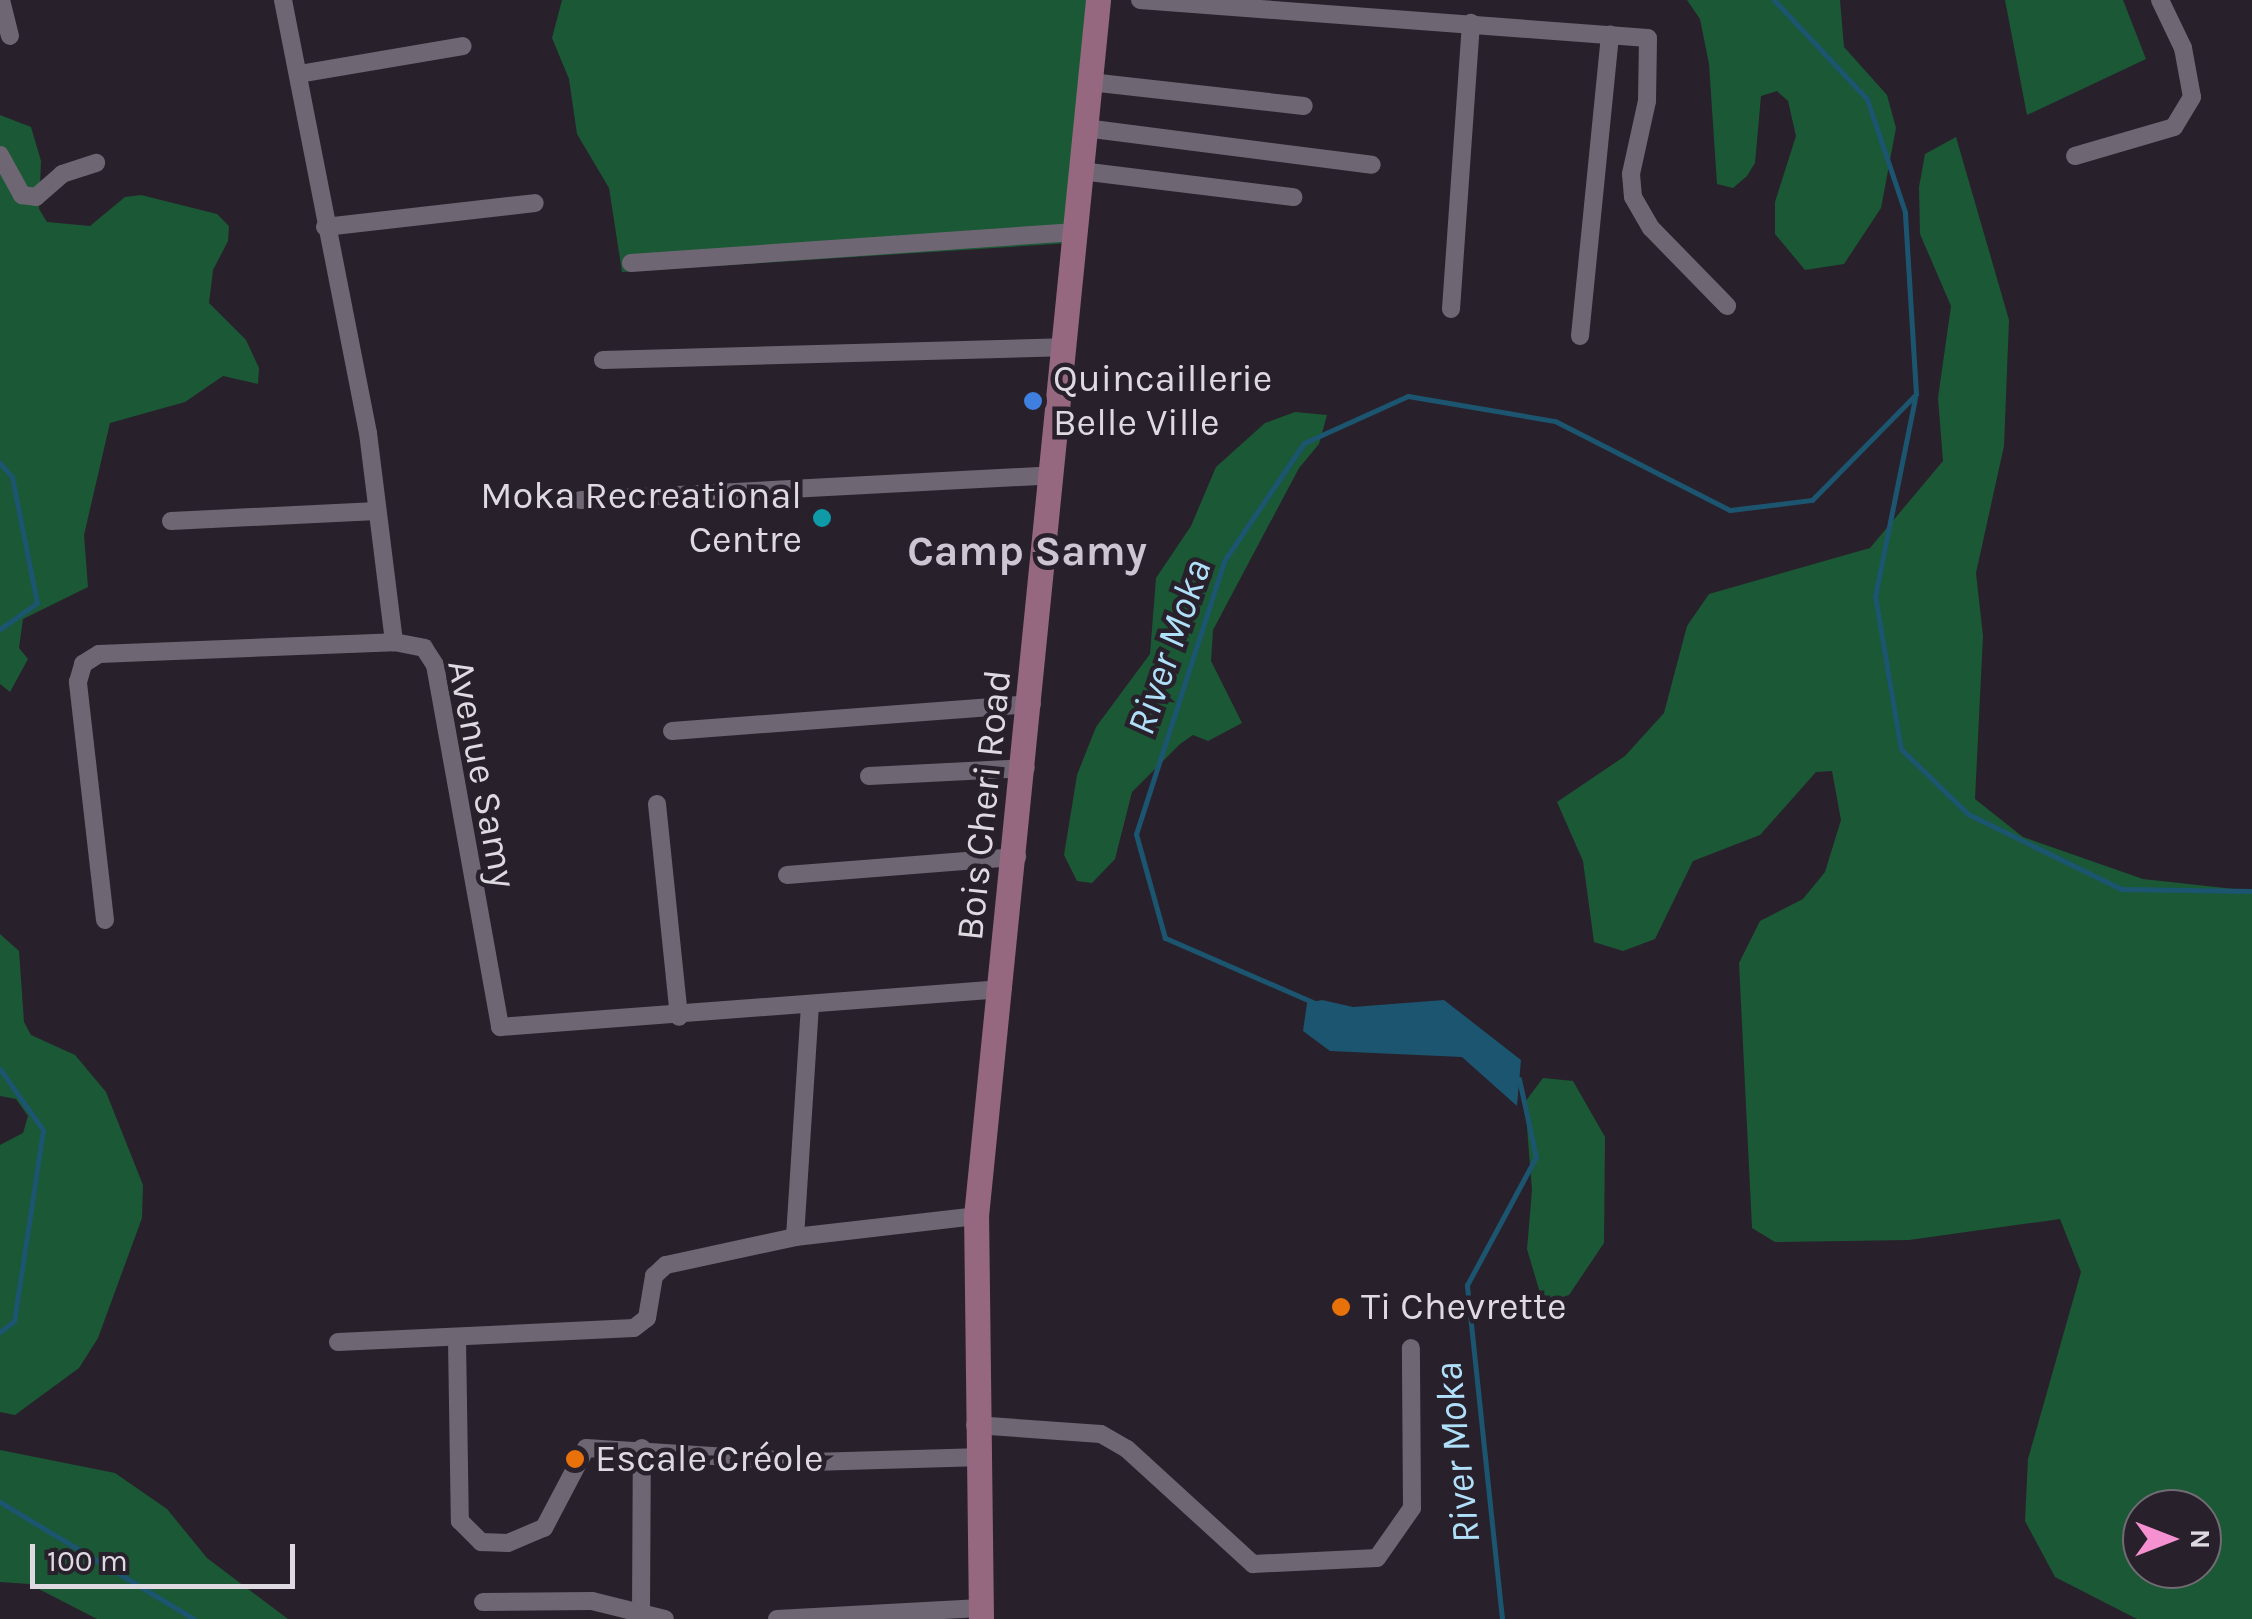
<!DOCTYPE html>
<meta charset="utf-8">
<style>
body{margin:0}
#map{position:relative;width:2252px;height:1619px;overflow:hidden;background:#28212b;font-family:Karla,sans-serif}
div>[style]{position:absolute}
.green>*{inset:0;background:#1b5836}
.water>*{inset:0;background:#1c5570}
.stream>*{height:5px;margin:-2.5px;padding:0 2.5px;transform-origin:2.5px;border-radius:2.5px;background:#1c5570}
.minor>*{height:18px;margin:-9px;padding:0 9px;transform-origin:9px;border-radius:9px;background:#6f6673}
.secondary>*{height:25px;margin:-12.5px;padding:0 12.5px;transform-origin:12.5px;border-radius:12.5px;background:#96687f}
.dots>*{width:28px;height:28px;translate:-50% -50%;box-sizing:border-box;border:5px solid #28212b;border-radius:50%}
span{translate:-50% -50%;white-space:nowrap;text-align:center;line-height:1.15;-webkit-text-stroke:9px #28212b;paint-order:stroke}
.poi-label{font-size:38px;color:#dfdae2}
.left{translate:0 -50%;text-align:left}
.right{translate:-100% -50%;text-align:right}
.street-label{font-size:38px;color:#dfdae2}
.water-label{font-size:40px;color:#b0dff9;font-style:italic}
.quarter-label{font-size:42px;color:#cec5d3;font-weight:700}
.north{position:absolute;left:2122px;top:1489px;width:100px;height:100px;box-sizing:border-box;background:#28212b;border:2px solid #716b74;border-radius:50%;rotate:90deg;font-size:28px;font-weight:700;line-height:40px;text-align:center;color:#dfdae2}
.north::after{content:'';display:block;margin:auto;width:35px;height:45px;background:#f590d1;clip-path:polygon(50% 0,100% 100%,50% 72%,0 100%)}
.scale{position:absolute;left:30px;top:1544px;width:265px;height:45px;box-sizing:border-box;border:5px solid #dfdae2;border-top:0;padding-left:12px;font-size:30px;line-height:35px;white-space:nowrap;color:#dfdae2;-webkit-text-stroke:8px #28212b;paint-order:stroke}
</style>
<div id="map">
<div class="green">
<div style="clip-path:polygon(562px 0,1091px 0,1071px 243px,622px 272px,609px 188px,577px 134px,569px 79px,552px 38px)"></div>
<div style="clip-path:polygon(1687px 0,1840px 0,1844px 47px,1887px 95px,1896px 128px,1881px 208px,1844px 264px,1805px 270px,1775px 234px,1775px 202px,1796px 136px,1788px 101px,1777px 91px,1761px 96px,1755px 163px,1747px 176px,1733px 188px,1717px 184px,1709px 64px,1700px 19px)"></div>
<div style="clip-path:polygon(2005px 0,2123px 0,2146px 59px,2027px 115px)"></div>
<div style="clip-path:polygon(0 115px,31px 127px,41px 161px,39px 209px,47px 222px,90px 226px,125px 197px,141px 195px,217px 214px,229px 226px,228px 241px,213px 270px,209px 303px,246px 340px,259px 368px,258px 384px,223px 376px,185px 402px,110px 423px,84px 535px,88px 587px,23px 619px,19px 648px,28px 659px,10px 692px,0 684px)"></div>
<div style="clip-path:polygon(evenodd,1956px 137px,2009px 320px,2004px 446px,1976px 573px,1983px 636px,1975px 799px,2023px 837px,2143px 879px,2252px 891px,2252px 1619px,2137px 1619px,2055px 1577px,2025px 1521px,2028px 1459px,2081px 1272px,2060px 1219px,1909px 1240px,1775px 1242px,1752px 1228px,1739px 963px,1760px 921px,1803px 899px,1825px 872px,1841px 820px,1832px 771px,1816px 772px,1760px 835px,1693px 861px,1655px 939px,1623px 951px,1594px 942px,1583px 861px,1557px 802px,1625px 756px,1664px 713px,1687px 626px,1709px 594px,1870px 548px,1943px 461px,1938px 398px,1951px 306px,1920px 234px,1919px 187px,1925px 154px,1956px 137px,2142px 1509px,2202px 1509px,2202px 1569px,2142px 1569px,2142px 1509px)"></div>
<div style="clip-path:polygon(1295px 412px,1327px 415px,1319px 444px,1299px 468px,1213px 630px,1211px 661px,1242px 723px,1208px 741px,1193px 735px,1180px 744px,1132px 792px,1115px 859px,1092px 883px,1077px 881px,1064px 855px,1077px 775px,1096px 727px,1150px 654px,1156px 578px,1191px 526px,1216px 467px,1265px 423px)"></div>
<div style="clip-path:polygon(0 934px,19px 951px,24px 1022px,31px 1035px,75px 1055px,106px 1092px,143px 1185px,142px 1218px,98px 1338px,79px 1368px,15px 1415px,0 1412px,0 1145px,23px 1133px,28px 1116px,16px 1099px,0 1096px)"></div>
<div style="clip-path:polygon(1543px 1078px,1573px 1081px,1605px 1137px,1604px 1243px,1569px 1295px,1553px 1300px,1540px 1293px,1527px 1249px,1532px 1190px,1525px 1102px)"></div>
<div style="clip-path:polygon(0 1450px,115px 1473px,167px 1509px,207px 1558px,288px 1619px,97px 1619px,29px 1584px,0 1582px)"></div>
</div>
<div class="water">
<div style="clip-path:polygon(1322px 1000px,1353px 1007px,1444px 1000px,1521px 1060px,1517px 1106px,1462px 1057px,1330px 1051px,1303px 1031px,1307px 1003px)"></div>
</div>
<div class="stream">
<div style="left:1915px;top:398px;width:202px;rotate:101.4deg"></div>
<div style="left:1875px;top:596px;width:155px;rotate:80.4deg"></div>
<div style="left:1901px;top:749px;width:93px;rotate:44.1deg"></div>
<div style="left:1968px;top:814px;width:170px;rotate:26.1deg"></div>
<div style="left:2121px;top:889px;width:131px;rotate:0.9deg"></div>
<div style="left:0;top:463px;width:18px;rotate:49deg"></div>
<div style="left:12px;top:477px;width:128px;rotate:78.8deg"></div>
<div style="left:37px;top:603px;width:45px;rotate:144.9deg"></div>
<div style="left:1317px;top:1004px;width:166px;rotate:-156.5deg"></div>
<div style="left:1165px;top:938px;width:108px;rotate:-105.6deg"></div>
<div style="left:1136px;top:834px;width:287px;rotate:-72.1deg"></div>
<div style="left:1224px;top:561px;width:143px;rotate:-55.9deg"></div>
<div style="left:1304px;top:443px;width:114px;rotate:-24.3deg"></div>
<div style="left:1408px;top:396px;width:149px;rotate:9.7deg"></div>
<div style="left:1555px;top:421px;width:196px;rotate:27deg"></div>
<div style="left:1730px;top:510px;width:83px;rotate:-7deg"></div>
<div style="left:1812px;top:500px;width:148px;rotate:-45.5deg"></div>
<div style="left:1916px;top:394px;width:182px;rotate:-93.5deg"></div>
<div style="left:1905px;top:212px;width:119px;rotate:-108.6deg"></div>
<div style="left:1867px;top:99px;width:136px;rotate:-133.2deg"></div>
<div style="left:0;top:1069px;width:75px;rotate:54.8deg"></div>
<div style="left:43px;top:1130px;width:193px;rotate:98.6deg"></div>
<div style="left:14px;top:1321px;width:18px;rotate:142deg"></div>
<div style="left:0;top:1502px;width:227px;rotate:31.1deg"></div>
<div style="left:1502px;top:1619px;width:336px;rotate:-96deg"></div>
<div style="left:1467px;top:1285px;width:145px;rotate:-61.7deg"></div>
<div style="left:1536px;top:1157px;width:80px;rotate:-102.3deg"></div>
</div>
<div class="minor">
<div style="left:1px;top:0;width:37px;rotate:76deg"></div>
<div style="left:283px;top:0;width:441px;rotate:78.9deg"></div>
<div style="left:368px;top:433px;width:211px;rotate:82.9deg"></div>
<div style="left:394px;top:642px;width:31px;rotate:11deg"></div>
<div style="left:424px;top:648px;width:20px;rotate:57deg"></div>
<div style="left:435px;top:665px;width:368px;rotate:79.8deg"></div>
<div style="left:500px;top:1027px;width:504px;rotate:-4.32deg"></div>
<div style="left:1140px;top:0;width:509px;rotate:4.28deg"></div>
<div style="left:1648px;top:38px;width:63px;rotate:90.9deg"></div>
<div style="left:1647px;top:101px;width:75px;rotate:102.4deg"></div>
<div style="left:1631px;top:174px;width:23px;rotate:85deg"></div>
<div style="left:1633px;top:197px;width:36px;rotate:60deg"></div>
<div style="left:1651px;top:228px;width:109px;rotate:45.7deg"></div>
<div style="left:299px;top:74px;width:166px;rotate:-9.7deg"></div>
<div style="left:1090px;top:82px;width:215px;rotate:6.4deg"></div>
<div style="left:1085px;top:128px;width:289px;rotate:7.3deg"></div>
<div style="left:0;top:155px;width:46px;rotate:61.2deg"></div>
<div style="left:22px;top:195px;width:14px;rotate:8deg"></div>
<div style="left:36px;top:197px;width:35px;rotate:-41deg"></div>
<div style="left:62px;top:174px;width:36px;rotate:-18deg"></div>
<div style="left:2075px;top:156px;width:103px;rotate:-16.3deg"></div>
<div style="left:2174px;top:127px;width:35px;rotate:-59deg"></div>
<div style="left:2192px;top:97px;width:50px;rotate:-100.4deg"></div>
<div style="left:2183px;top:48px;width:53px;rotate:-115.6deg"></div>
<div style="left:1081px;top:171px;width:214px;rotate:7deg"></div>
<div style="left:325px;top:227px;width:211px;rotate:-6.5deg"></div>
<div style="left:631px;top:263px;width:442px;rotate:-4deg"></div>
<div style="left:1451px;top:309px;width:287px;rotate:-86deg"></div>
<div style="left:1580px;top:336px;width:303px;rotate:-84.3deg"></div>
<div style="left:603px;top:360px;width:459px;rotate:-1.6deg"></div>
<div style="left:581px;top:500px;width:472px;rotate:-3deg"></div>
<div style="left:171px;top:521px;width:206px;rotate:-2.8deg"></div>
<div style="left:672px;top:731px;width:361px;rotate:-4.3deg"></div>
<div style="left:869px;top:776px;width:157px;rotate:-2.9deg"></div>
<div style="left:657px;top:804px;width:214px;rotate:84.1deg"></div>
<div style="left:787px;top:875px;width:231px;rotate:-4.5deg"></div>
<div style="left:105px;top:920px;width:240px;rotate:-96.5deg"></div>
<div style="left:78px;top:682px;width:19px;rotate:-74deg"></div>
<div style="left:83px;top:664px;width:19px;rotate:-32deg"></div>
<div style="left:99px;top:654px;width:295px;rotate:-2.3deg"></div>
<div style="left:795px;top:1237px;width:231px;rotate:-86.3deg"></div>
<div style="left:457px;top:1340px;width:181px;rotate:89.1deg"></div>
<div style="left:460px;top:1521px;width:30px;rotate:45deg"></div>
<div style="left:481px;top:1542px;width:27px;rotate:2deg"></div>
<div style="left:508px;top:1543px;width:39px;rotate:-23deg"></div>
<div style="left:544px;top:1528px;width:90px;rotate:-62.3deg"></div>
<div style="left:586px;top:1448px;width:225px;rotate:3.6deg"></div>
<div style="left:811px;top:1462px;width:164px;rotate:-1.7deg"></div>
<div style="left:338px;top:1342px;width:296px;rotate:-2.7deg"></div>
<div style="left:634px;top:1328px;width:16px;rotate:-38deg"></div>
<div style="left:647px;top:1318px;width:43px;rotate:-80.5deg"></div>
<div style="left:654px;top:1276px;width:16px;rotate:-43deg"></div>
<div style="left:666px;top:1265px;width:132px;rotate:-12.2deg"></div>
<div style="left:795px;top:1237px;width:182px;rotate:-6.6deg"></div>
<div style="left:975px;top:1425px;width:126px;rotate:4.1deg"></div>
<div style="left:1101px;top:1434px;width:30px;rotate:30deg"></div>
<div style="left:1127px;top:1449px;width:171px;rotate:42.4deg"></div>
<div style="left:1253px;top:1564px;width:124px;rotate:-2.8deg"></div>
<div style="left:1377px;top:1558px;width:61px;rotate:-55deg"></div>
<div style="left:1412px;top:1508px;width:160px;rotate:-90.4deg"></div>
<div style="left:483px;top:1602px;width:109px;rotate:-0.5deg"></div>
<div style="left:592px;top:1601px;width:75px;rotate:13.9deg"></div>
<div style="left:641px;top:1614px;width:166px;rotate:-89.7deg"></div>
<div style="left:777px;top:1619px;width:204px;rotate:-3.1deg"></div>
</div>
<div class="secondary">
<div style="left:981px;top:1619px;width:403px;rotate:-90.7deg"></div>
<div style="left:976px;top:1216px;width:1222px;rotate:-84.27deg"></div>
</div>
<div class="dots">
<div style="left:1033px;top:401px;background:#3f7fe0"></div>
<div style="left:822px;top:518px;background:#0f9aa8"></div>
<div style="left:1341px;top:1307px;background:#e8710a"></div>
<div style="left:575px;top:1459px;background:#e8710a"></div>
</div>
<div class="poi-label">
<span class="left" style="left:1053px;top:401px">Quincaillerie<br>Belle Ville</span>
<span class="right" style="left:802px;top:518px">Moka Recreational<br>Centre</span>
<span class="left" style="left:1361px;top:1307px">Ti Chevrette</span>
<span class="left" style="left:595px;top:1459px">Escale Créole</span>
</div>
<div class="street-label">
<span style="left:482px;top:774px;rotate:79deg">Avenue Samy</span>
<span style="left:984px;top:805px;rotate:-84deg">Bois Cheri Road</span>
</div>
<div class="water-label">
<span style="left:1169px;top:647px;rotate:-71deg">River Moka</span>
<span style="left:1457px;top:1453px;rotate:-96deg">River Moka</span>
</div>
<div class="quarter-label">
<span style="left:1027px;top:551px">Camp Samy</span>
</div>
<div class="north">N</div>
<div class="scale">100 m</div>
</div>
